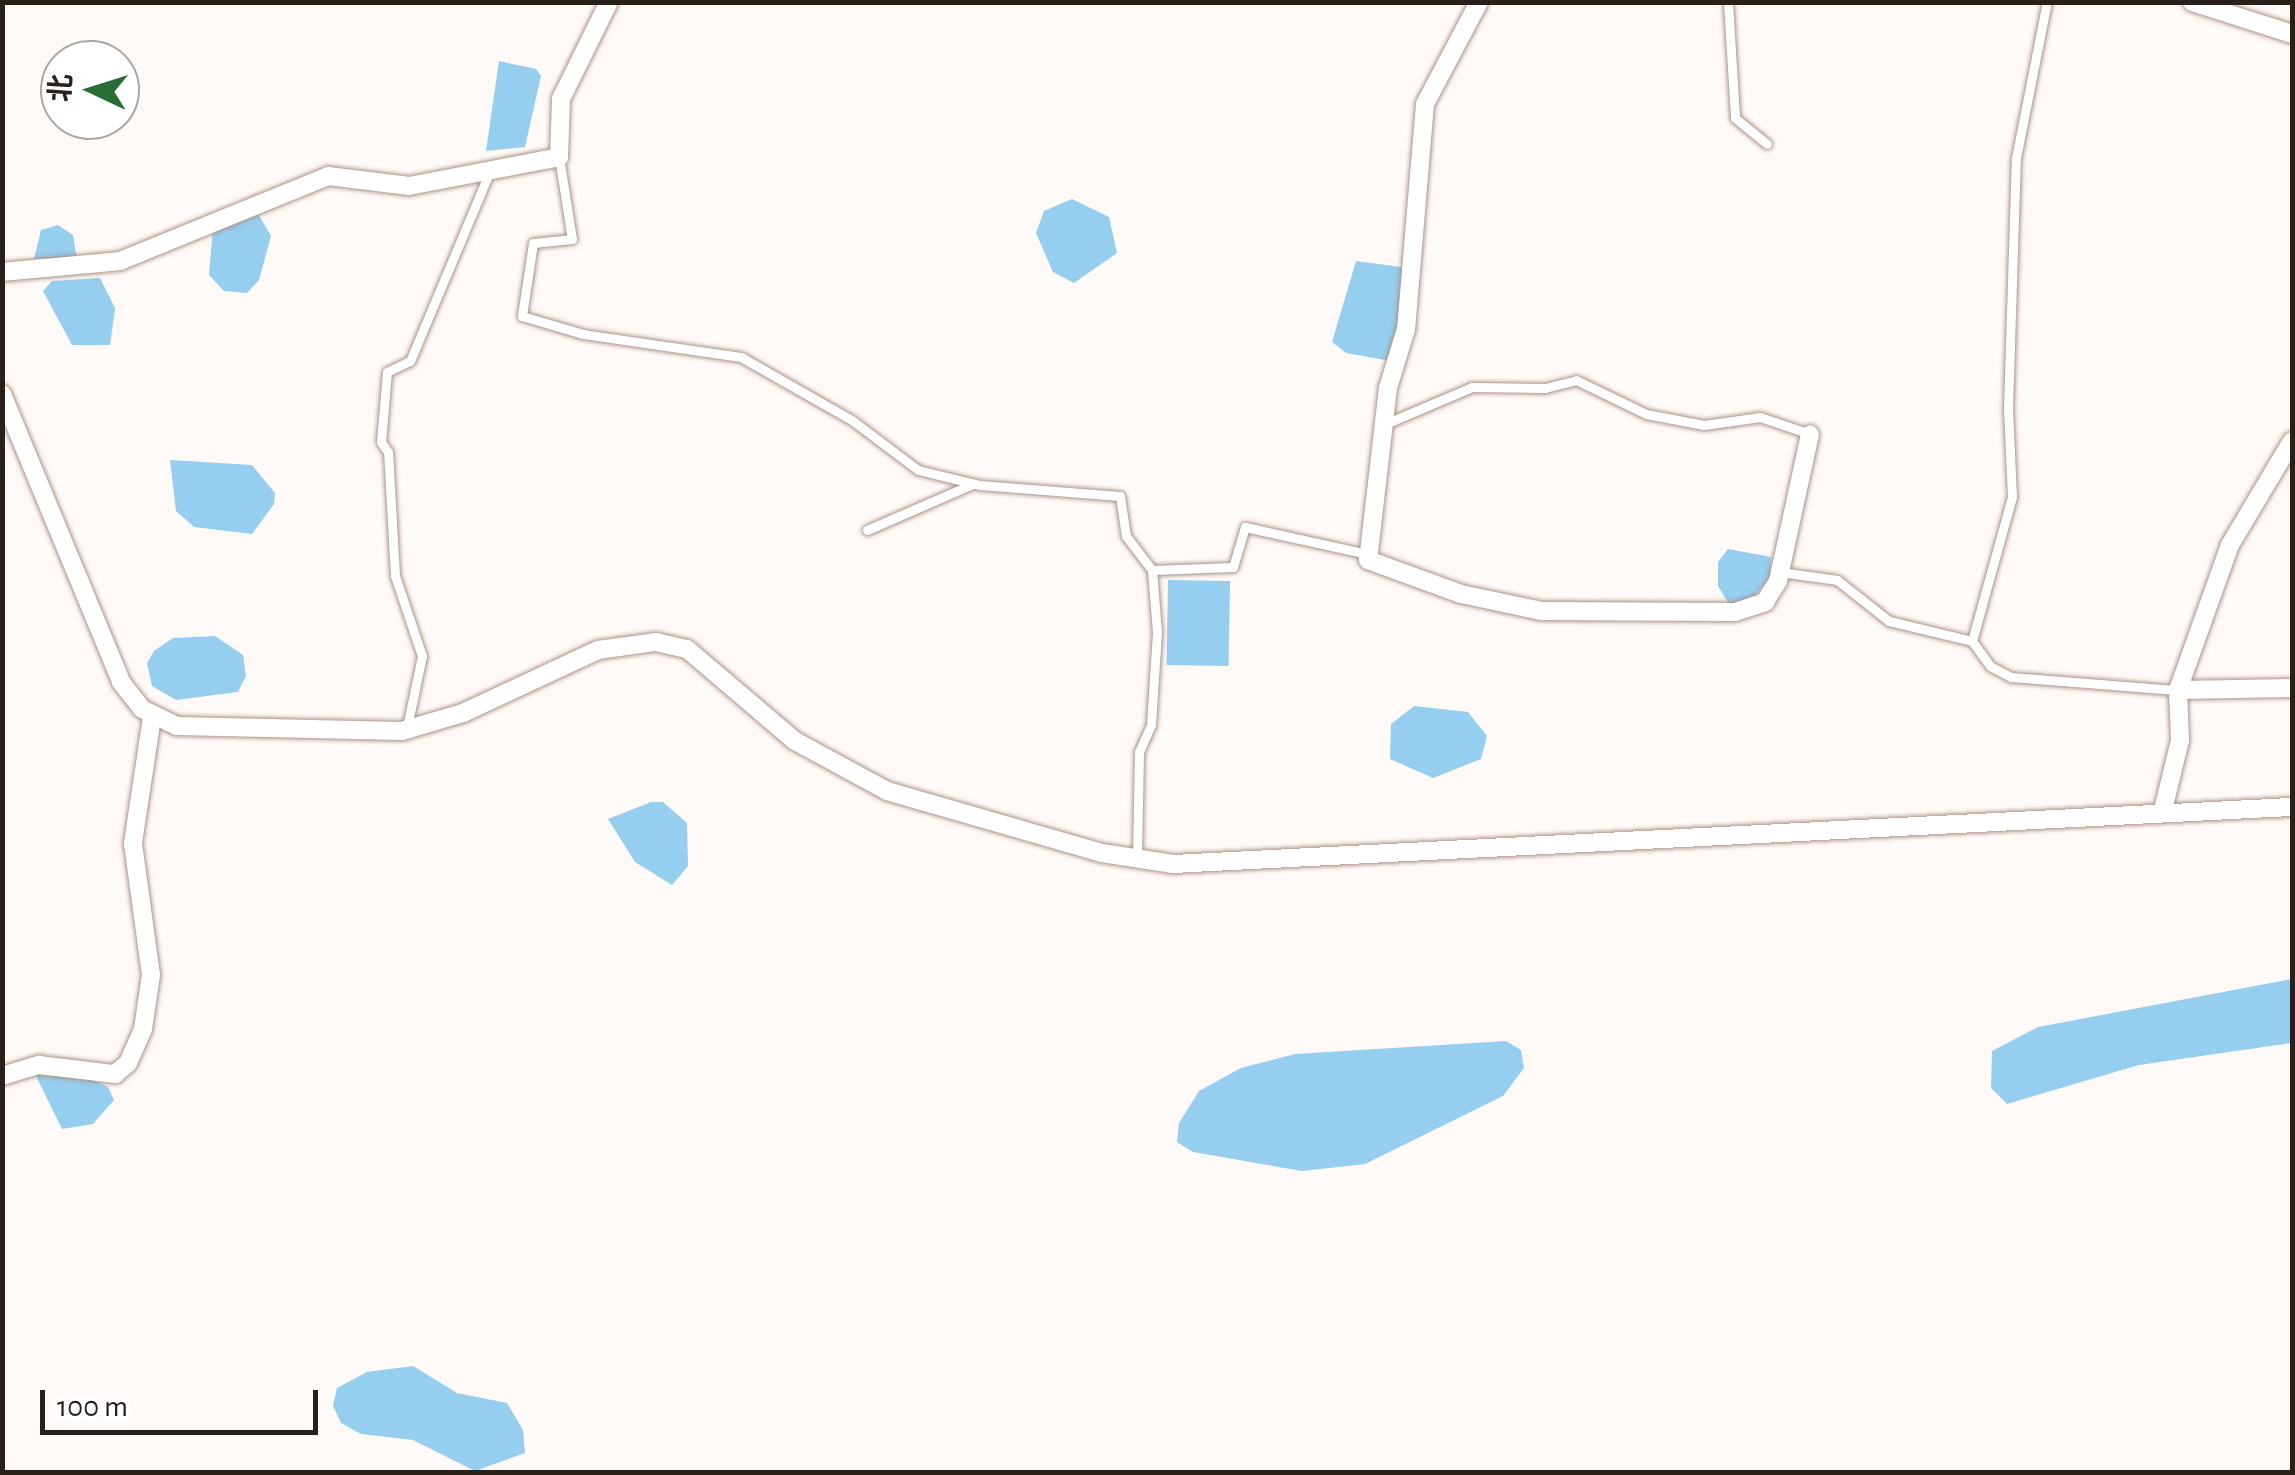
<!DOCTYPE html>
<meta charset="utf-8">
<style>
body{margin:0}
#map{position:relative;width:2295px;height:1475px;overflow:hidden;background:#fff9f7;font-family:"Alegreya Sans","Noto Sans SC",sans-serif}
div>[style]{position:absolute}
.water>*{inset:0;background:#95ceee;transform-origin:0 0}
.roads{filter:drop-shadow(0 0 2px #aa9287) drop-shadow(0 0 2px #aa9287)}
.lane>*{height:9px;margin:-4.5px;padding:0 4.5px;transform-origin:4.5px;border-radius:4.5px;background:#fff}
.street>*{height:18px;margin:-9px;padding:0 9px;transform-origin:9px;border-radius:9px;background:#fff}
span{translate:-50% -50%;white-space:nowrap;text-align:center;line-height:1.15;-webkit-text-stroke:10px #fff;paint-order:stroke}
.frame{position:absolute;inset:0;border:5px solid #29201c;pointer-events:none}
.north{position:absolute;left:40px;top:40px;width:100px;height:100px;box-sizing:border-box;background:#fff;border:2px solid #a9a6a4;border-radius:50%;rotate:274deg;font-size:28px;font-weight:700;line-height:40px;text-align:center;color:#29201c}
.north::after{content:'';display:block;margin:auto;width:35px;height:45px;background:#286c37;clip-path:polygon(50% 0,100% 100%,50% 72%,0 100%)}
.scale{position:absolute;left:40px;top:1390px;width:278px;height:45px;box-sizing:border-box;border:5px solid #29201c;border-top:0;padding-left:12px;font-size:30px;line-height:35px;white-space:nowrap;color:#29201c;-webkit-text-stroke:8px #fff;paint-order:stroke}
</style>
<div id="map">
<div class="water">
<div style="clip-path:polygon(499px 61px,536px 69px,541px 76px,525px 147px,486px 151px)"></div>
<div style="clip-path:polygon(1072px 199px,1109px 217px,1117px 253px,1074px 283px,1053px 272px,1036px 233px,1044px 211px)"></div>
<div style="clip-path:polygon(257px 212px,271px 236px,259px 280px,247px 293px,224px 291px,209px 275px,213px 227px)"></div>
<div style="clip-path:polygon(58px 225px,73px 235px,77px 260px,34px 259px,41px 230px)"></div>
<div style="clip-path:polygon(1356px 261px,1408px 268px,1391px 361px,1346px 353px,1332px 342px)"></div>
<div style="clip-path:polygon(100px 278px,115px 308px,110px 345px,72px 345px,43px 291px,52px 281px)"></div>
<div style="clip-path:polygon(170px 460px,252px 465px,275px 493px,274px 504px,252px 534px,194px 527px,176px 511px)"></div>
<div style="clip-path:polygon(1728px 549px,1771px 557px,1770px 577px,1750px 602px,1730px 606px,1718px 586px,1718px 562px)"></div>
<div style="left:1168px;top:580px;width:62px;height:85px;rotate:1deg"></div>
<div style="clip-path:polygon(215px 636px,243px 655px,246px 676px,238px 692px,176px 700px,152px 686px,147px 663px,154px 651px,173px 638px)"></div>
<div style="clip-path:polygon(1414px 706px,1468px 712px,1487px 736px,1481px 759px,1433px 778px,1390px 759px,1391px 724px)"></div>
<div style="clip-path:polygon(651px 802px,663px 802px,687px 823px,688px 866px,672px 885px,635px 862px,608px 819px)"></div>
<div style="clip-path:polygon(2292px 979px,2292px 1043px,2139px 1065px,2007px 1104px,1991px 1088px,1992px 1051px,2038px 1027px)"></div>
<div style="clip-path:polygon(1506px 1041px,1521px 1050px,1524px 1068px,1503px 1096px,1365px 1164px,1302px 1171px,1193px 1152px,1177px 1142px,1179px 1123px,1199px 1091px,1241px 1068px,1295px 1054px)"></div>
<div style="clip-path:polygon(35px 1074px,91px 1079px,108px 1087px,114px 1100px,93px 1124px,62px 1129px)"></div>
<div style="clip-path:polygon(413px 1366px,457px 1393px,507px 1403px,523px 1430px,525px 1453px,475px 1471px,413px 1440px,361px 1434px,341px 1423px,333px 1406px,337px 1388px,367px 1372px)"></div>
</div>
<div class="roads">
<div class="lane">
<div style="left:1728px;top:2px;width:116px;rotate:86.5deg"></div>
<div style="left:1735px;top:118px;width:41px;rotate:39.1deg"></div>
<div style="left:559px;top:157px;width:83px;rotate:81deg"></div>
<div style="left:572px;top:239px;width:39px;rotate:174deg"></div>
<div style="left:533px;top:243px;width:74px;rotate:98.6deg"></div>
<div style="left:522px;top:316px;width:64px;rotate:16.4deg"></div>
<div style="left:583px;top:334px;width:160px;rotate:8.3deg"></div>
<div style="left:741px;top:357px;width:129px;rotate:29.7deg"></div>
<div style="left:853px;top:421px;width:81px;rotate:37deg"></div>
<div style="left:918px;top:470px;width:64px;rotate:13.6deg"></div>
<div style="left:980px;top:485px;width:140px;rotate:4.5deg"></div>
<div style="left:1120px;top:496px;width:40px;rotate:81.5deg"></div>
<div style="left:1126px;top:536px;width:43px;rotate:52.6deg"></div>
<div style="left:1152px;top:570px;width:62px;rotate:85.4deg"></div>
<div style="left:1157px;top:632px;width:93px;rotate:93.7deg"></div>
<div style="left:1151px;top:725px;width:30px;rotate:114deg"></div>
<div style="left:1139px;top:752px;width:105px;rotate:91.1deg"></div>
<div style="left:1385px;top:424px;width:95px;rotate:-23deg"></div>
<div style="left:1472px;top:387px;width:73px;rotate:0.8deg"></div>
<div style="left:1545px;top:388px;width:32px;rotate:-14deg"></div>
<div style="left:1576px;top:380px;width:78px;rotate:25.9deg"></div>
<div style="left:1646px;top:414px;width:59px;rotate:10.7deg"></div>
<div style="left:1704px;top:425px;width:57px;rotate:-8.1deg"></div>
<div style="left:1760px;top:417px;width:53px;rotate:18.8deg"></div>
<div style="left:867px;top:530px;width:116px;rotate:-23.5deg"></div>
<div style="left:1152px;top:570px;width:81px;rotate:-2.1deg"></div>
<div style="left:1233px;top:567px;width:42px;rotate:-73.3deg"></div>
<div style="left:1245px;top:527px;width:126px;rotate:12.4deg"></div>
<div style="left:1780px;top:572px;width:58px;rotate:8deg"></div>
<div style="left:1837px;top:580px;width:66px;rotate:38.3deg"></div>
<div style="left:1889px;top:621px;width:85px;rotate:13.5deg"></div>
<div style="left:1972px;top:641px;width:31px;rotate:54deg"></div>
<div style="left:1990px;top:666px;width:24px;rotate:28deg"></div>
<div style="left:2011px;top:677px;width:168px;rotate:4.5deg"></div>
<div style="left:1972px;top:641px;width:149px;rotate:-74.5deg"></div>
<div style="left:2012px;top:497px;width:88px;rotate:-92.6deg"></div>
<div style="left:2008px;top:409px;width:251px;rotate:-88.2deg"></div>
<div style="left:2016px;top:158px;width:159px;rotate:-78.8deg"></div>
<div style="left:407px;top:727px;width:73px;rotate:-78.1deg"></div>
<div style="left:422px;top:656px;width:84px;rotate:-108.6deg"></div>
<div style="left:395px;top:576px;width:124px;rotate:-93.2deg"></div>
<div style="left:388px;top:452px;width:12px;rotate:-125deg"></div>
<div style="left:381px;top:442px;width:70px;rotate:-85.1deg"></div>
<div style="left:387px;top:372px;width:25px;rotate:-26deg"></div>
<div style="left:410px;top:361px;width:202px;rotate:-67.2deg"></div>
</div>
<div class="street">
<div style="left:1479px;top:2px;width:115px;rotate:117.9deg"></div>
<div style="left:1425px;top:104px;width:226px;rotate:94.8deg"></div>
<div style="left:1406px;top:329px;width:62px;rotate:107deg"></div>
<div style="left:1388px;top:388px;width:173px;rotate:96.6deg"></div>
<div style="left:1368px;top:560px;width:99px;rotate:20.1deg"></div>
<div style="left:1461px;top:594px;width:83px;rotate:11.9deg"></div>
<div style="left:1542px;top:611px;width:193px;rotate:0.3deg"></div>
<div style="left:1735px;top:612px;width:32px;rotate:-18deg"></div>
<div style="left:1765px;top:602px;width:25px;rotate:-58deg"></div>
<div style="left:1778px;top:581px;width:150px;rotate:-77.7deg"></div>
<div style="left:2192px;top:2px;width:105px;rotate:17.7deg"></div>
<div style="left:2px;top:272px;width:119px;rotate:-5.3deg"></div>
<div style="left:120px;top:261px;width:225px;rotate:-22.2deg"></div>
<div style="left:328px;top:176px;width:82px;rotate:7deg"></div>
<div style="left:409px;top:186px;width:153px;rotate:-10.9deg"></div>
<div style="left:559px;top:157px;width:58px;rotate:-88deg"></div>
<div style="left:561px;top:99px;width:108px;rotate:-63.7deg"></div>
<div style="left:2px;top:394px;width:312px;rotate:67.5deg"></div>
<div style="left:121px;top:682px;width:34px;rotate:52deg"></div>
<div style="left:142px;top:709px;width:39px;rotate:26deg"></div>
<div style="left:177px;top:726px;width:225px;rotate:1.3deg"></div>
<div style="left:402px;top:731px;width:64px;rotate:-16.4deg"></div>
<div style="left:463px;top:713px;width:149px;rotate:-25deg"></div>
<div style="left:598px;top:650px;width:59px;rotate:-7.9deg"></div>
<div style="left:656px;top:642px;width:32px;rotate:13deg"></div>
<div style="left:687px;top:649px;width:142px;rotate:40.4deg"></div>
<div style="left:795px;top:741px;width:105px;rotate:28.5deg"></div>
<div style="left:887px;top:791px;width:224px;rotate:16.1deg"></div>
<div style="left:1102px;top:853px;width:72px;rotate:8.8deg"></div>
<div style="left:1173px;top:864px;width:1120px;rotate:-2.92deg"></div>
<div style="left:2178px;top:690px;width:114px;rotate:-1deg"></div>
<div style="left:2163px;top:810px;width:72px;rotate:-76.3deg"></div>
<div style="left:2180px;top:740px;width:50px;rotate:-92.3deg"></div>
<div style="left:2178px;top:690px;width:154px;rotate:-70.3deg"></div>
<div style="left:2230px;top:545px;width:121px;rotate:-59.2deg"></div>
<div style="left:2px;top:1076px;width:39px;rotate:-17deg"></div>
<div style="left:39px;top:1065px;width:77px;rotate:6.8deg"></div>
<div style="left:115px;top:1074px;width:17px;rotate:-40deg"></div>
<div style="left:128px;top:1063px;width:37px;rotate:-66deg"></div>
<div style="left:143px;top:1029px;width:55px;rotate:-81.6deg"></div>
<div style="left:151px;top:975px;width:133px;rotate:-97.8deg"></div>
<div style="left:133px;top:843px;width:127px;rotate:-81.4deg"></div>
</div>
</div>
<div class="frame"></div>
<div class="north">北</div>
<div class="scale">100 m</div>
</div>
